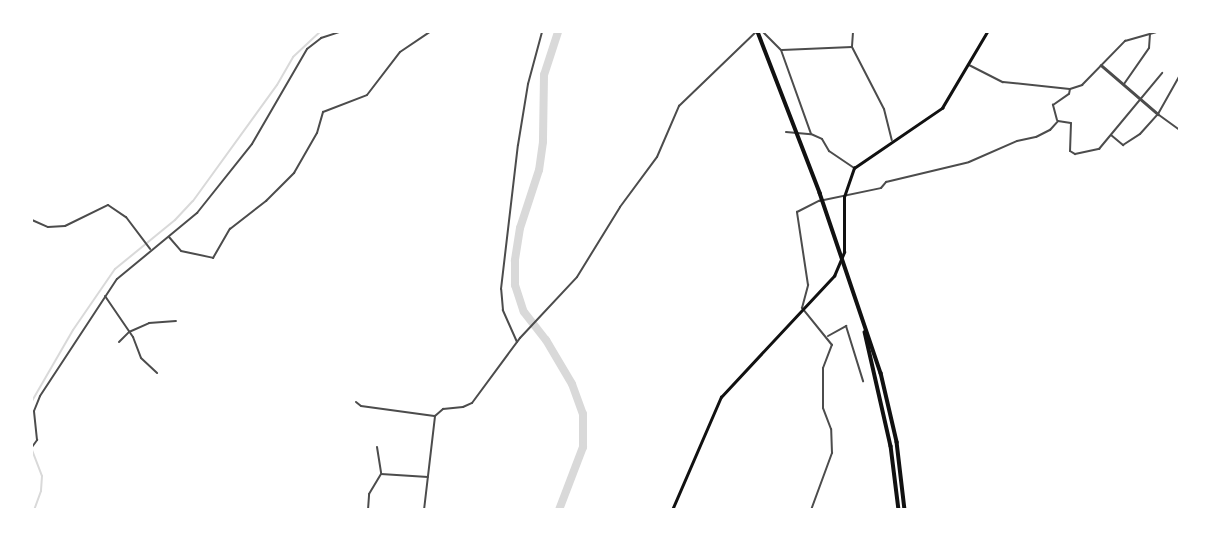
<!DOCTYPE html>
<style>
body{margin:0}
#map{position:relative;width:1211px;height:541px;overflow:hidden;background:#fff;font-family:Manrope,sans-serif}
div>[style]{position:absolute}
.stream>*{height:2px;margin:-1px;padding:0 1px;transform-origin:1px;border-radius:1px;background:#d9d9d9}
.river>*{height:8px;margin:-4px;padding:0 4px;transform-origin:4px;border-radius:4px;background:#d9d9d9}
.minor>*{height:2px;margin:-1px;padding:0 1px;transform-origin:1px;border-radius:1px;background:#4c4c4c}
.tertiary>*{height:2.5px;margin:-1.25px;padding:0 1.25px;transform-origin:1.25px;border-radius:1.25px;background:#4c4c4c}
.secondary>*{height:2.5px;margin:-1.25px;padding:0 1.25px;transform-origin:1.25px;border-radius:1.25px;background:#111}
.motorway>*{height:3.5px;margin:-1.75px;padding:0 1.75px;transform-origin:1.75px;border-radius:1.75px;background:#111}
span{translate:-50% -50%;white-space:nowrap;text-align:center;line-height:1.15;-webkit-text-stroke:7px #fff;paint-order:stroke}
.frame{position:absolute;inset:0;border:33px solid #fff;pointer-events:none}
</style>
<div id="map">
<div class="stream">
<div style="left:32px;top:401px;width:82px;rotate:-60deg"></div>
<div style="left:73px;top:330px;width:74px;rotate:-55.5deg"></div>
<div style="left:115px;top:269px;width:77px;rotate:-39.2deg"></div>
<div style="left:175px;top:220px;width:26px;rotate:-47deg"></div>
<div style="left:193px;top:201px;width:143px;rotate:-54.1deg"></div>
<div style="left:277px;top:85px;width:32px;rotate:-60deg"></div>
<div style="left:293px;top:57px;width:37px;rotate:-43deg"></div>
<div style="left:32px;top:450px;width:28px;rotate:69deg"></div>
<div style="left:42px;top:476px;width:15px;rotate:94deg"></div>
<div style="left:41px;top:491px;width:20px;rotate:110deg"></div>
</div>
<div class="river">
<div style="left:558px;top:32px;width:45px;rotate:108deg"></div>
<div style="left:544px;top:75px;width:67px;rotate:90.9deg"></div>
<div style="left:543px;top:142px;width:28px;rotate:98deg"></div>
<div style="left:539px;top:170px;width:61px;rotate:108.1deg"></div>
<div style="left:520px;top:228px;width:33px;rotate:99deg"></div>
<div style="left:515px;top:261px;width:24px;rotate:90deg"></div>
<div style="left:515px;top:285px;width:28px;rotate:72deg"></div>
<div style="left:524px;top:312px;width:36px;rotate:52deg"></div>
<div style="left:546px;top:340px;width:51px;rotate:59.4deg"></div>
<div style="left:572px;top:384px;width:32px;rotate:70deg"></div>
<div style="left:583px;top:414px;width:33px;rotate:90deg"></div>
<div style="left:583px;top:447px;width:67px;rotate:110.9deg"></div>
</div>
<div class="minor">
<div style="left:763px;top:32px;width:25px;rotate:45deg"></div>
<div style="left:781px;top:50px;width:89px;rotate:70.3deg"></div>
<div style="left:853px;top:32px;width:15px;rotate:94deg"></div>
<div style="left:852px;top:47px;width:70px;rotate:62.7deg"></div>
<div style="left:884px;top:109px;width:32px;rotate:76deg"></div>
<div style="left:782px;top:50px;width:70px;rotate:-2.5deg"></div>
<div style="left:969px;top:65px;width:38px;rotate:27deg"></div>
<div style="left:1003px;top:82px;width:67px;rotate:6deg"></div>
<div style="left:1070px;top:89px;width:13px;rotate:-18deg"></div>
<div style="left:1082px;top:85px;width:62px;rotate:-45.7deg"></div>
<div style="left:1125px;top:41px;width:32px;rotate:-16deg"></div>
<div style="left:1124px;top:84px;width:44px;rotate:-55.2deg"></div>
<div style="left:1149px;top:48px;width:15px;rotate:-86deg"></div>
<div style="left:1159px;top:115px;width:26px;rotate:36deg"></div>
<div style="left:1057px;top:120px;width:16px;rotate:-105deg"></div>
<div style="left:1053px;top:105px;width:19px;rotate:-35deg"></div>
<div style="left:1069px;top:94px;width:5px;rotate:-79deg"></div>
<div style="left:786px;top:132px;width:25px;rotate:5deg"></div>
<div style="left:811px;top:134px;width:12px;rotate:24deg"></div>
<div style="left:822px;top:139px;width:14px;rotate:60deg"></div>
<div style="left:829px;top:151px;width:29px;rotate:34deg"></div>
<div style="left:1111px;top:135px;width:16px;rotate:40deg"></div>
<div style="left:1123px;top:145px;width:20px;rotate:-33deg"></div>
<div style="left:1140px;top:134px;width:27px;rotate:-48deg"></div>
<div style="left:1158px;top:114px;width:45px;rotate:-60.6deg"></div>
<div style="left:32px;top:220px;width:17px;rotate:24deg"></div>
<div style="left:48px;top:227px;width:17px;rotate:-3deg"></div>
<div style="left:65px;top:226px;width:48px;rotate:-26deg"></div>
<div style="left:108px;top:205px;width:22px;rotate:34deg"></div>
<div style="left:126px;top:217px;width:40px;rotate:53deg"></div>
<div style="left:169px;top:237px;width:18px;rotate:49deg"></div>
<div style="left:181px;top:251px;width:33px;rotate:12deg"></div>
<div style="left:213px;top:258px;width:34px;rotate:-60deg"></div>
<div style="left:230px;top:229px;width:46px;rotate:-37.9deg"></div>
<div style="left:266px;top:201px;width:40px;rotate:-45deg"></div>
<div style="left:294px;top:173px;width:46px;rotate:-60.1deg"></div>
<div style="left:317px;top:133px;width:22px;rotate:-74deg"></div>
<div style="left:323px;top:112px;width:47px;rotate:-21.1deg"></div>
<div style="left:367px;top:95px;width:54px;rotate:-52.5deg"></div>
<div style="left:400px;top:52px;width:36px;rotate:-34deg"></div>
<div style="left:105px;top:296px;width:50px;rotate:55.7deg"></div>
<div style="left:133px;top:337px;width:22px;rotate:69deg"></div>
<div style="left:141px;top:358px;width:22px;rotate:43deg"></div>
<div style="left:828px;top:336px;width:21px;rotate:-29deg"></div>
<div style="left:846px;top:326px;width:58px;rotate:72.8deg"></div>
<div style="left:119px;top:342px;width:14px;rotate:-45deg"></div>
<div style="left:129px;top:332px;width:22px;rotate:-24deg"></div>
<div style="left:149px;top:323px;width:27px;rotate:-4deg"></div>
<div style="left:517px;top:342px;width:35px;rotate:-114deg"></div>
<div style="left:503px;top:310px;width:21px;rotate:-95deg"></div>
<div style="left:501px;top:289px;width:145px;rotate:-83.3deg"></div>
<div style="left:518px;top:145px;width:62px;rotate:-80.7deg"></div>
<div style="left:528px;top:84px;width:54px;rotate:-74.9deg"></div>
<div style="left:356px;top:402px;width:6px;rotate:39deg"></div>
<div style="left:361px;top:406px;width:74px;rotate:7.8deg"></div>
<div style="left:32px;top:447px;width:9px;rotate:-54deg"></div>
<div style="left:37px;top:440px;width:29px;rotate:-96deg"></div>
<div style="left:34px;top:411px;width:16px;rotate:-68deg"></div>
<div style="left:40px;top:396px;width:140px;rotate:-56.7deg"></div>
<div style="left:117px;top:279px;width:104px;rotate:-39.5deg"></div>
<div style="left:197px;top:213px;width:88px;rotate:-51.4deg"></div>
<div style="left:252px;top:144px;width:110px;rotate:-59.9deg"></div>
<div style="left:307px;top:49px;width:18px;rotate:-38deg"></div>
<div style="left:321px;top:38px;width:19px;rotate:-18deg"></div>
<div style="left:377px;top:447px;width:26px;rotate:81deg"></div>
<div style="left:368px;top:510px;width:16px;rotate:-86deg"></div>
<div style="left:369px;top:494px;width:23px;rotate:-59deg"></div>
<div style="left:381px;top:474px;width:47px;rotate:3.7deg"></div>
<div style="left:424px;top:510px;width:95px;rotate:-83.3deg"></div>
<div style="left:435px;top:416px;width:11px;rotate:-41deg"></div>
<div style="left:443px;top:409px;width:20px;rotate:-6deg"></div>
<div style="left:463px;top:407px;width:10px;rotate:-24deg"></div>
<div style="left:472px;top:403px;width:81px;rotate:-53.6deg"></div>
<div style="left:520px;top:338px;width:83px;rotate:-46.9deg"></div>
<div style="left:577px;top:277px;width:82px;rotate:-58.4deg"></div>
<div style="left:620px;top:207px;width:62px;rotate:-53.5deg"></div>
<div style="left:657px;top:157px;width:56px;rotate:-66.7deg"></div>
<div style="left:679px;top:106px;width:107px;rotate:-43.9deg"></div>
<div style="left:811px;top:510px;width:61px;rotate:-69.8deg"></div>
<div style="left:832px;top:453px;width:24px;rotate:-92deg"></div>
<div style="left:831px;top:429px;width:22px;rotate:-111deg"></div>
<div style="left:823px;top:408px;width:40px;rotate:-90deg"></div>
<div style="left:823px;top:368px;width:25px;rotate:-69deg"></div>
<div style="left:832px;top:345px;width:48px;rotate:-129deg"></div>
<div style="left:802px;top:308px;width:24px;rotate:-75deg"></div>
<div style="left:808px;top:285px;width:74px;rotate:-98.6deg"></div>
<div style="left:797px;top:212px;width:25px;rotate:-27deg"></div>
<div style="left:819px;top:201px;width:63px;rotate:-11.8deg"></div>
<div style="left:881px;top:188px;width:8px;rotate:-50deg"></div>
<div style="left:886px;top:182px;width:85px;rotate:-13.5deg"></div>
<div style="left:969px;top:162px;width:52px;rotate:-23.6deg"></div>
<div style="left:1017px;top:141px;width:19px;rotate:-12deg"></div>
<div style="left:1036px;top:137px;width:16px;rotate:-27deg"></div>
<div style="left:1050px;top:130px;width:12px;rotate:-48deg"></div>
<div style="left:1058px;top:121px;width:13px;rotate:9deg"></div>
<div style="left:1071px;top:123px;width:28px;rotate:92deg"></div>
<div style="left:1070px;top:151px;width:6px;rotate:31deg"></div>
<div style="left:1075px;top:154px;width:25px;rotate:-12deg"></div>
<div style="left:1099px;top:149px;width:99px;rotate:-50.3deg"></div>
</div>
<div class="tertiary">
<div style="left:1101px;top:65px;width:75px;rotate:40.7deg"></div>
</div>
<div class="secondary">
<div style="left:672px;top:510px;width:123px;rotate:-66.6deg"></div>
<div style="left:721px;top:397px;width:166px;rotate:-47deg"></div>
<div style="left:834px;top:276px;width:26px;rotate:-67deg"></div>
<div style="left:844px;top:252px;width:55px;rotate:-90deg"></div>
<div style="left:844px;top:197px;width:31px;rotate:-71deg"></div>
<div style="left:854px;top:168px;width:107px;rotate:-34.3deg"></div>
<div style="left:942px;top:108px;width:88px;rotate:-59.4deg"></div>
</div>
<div class="motorway">
<div style="left:758px;top:32px;width:173px;rotate:68.9deg"></div>
<div style="left:820px;top:193px;width:190px;rotate:71.3deg"></div>
<div style="left:881px;top:373px;width:71px;rotate:76.9deg"></div>
<div style="left:897px;top:442px;width:68px;rotate:83.3deg"></div>
<div style="left:865px;top:332px;width:117px;rotate:77.2deg"></div>
<div style="left:891px;top:446px;width:64px;rotate:82.9deg"></div>
</div>
<div class="frame"></div>
</div>
